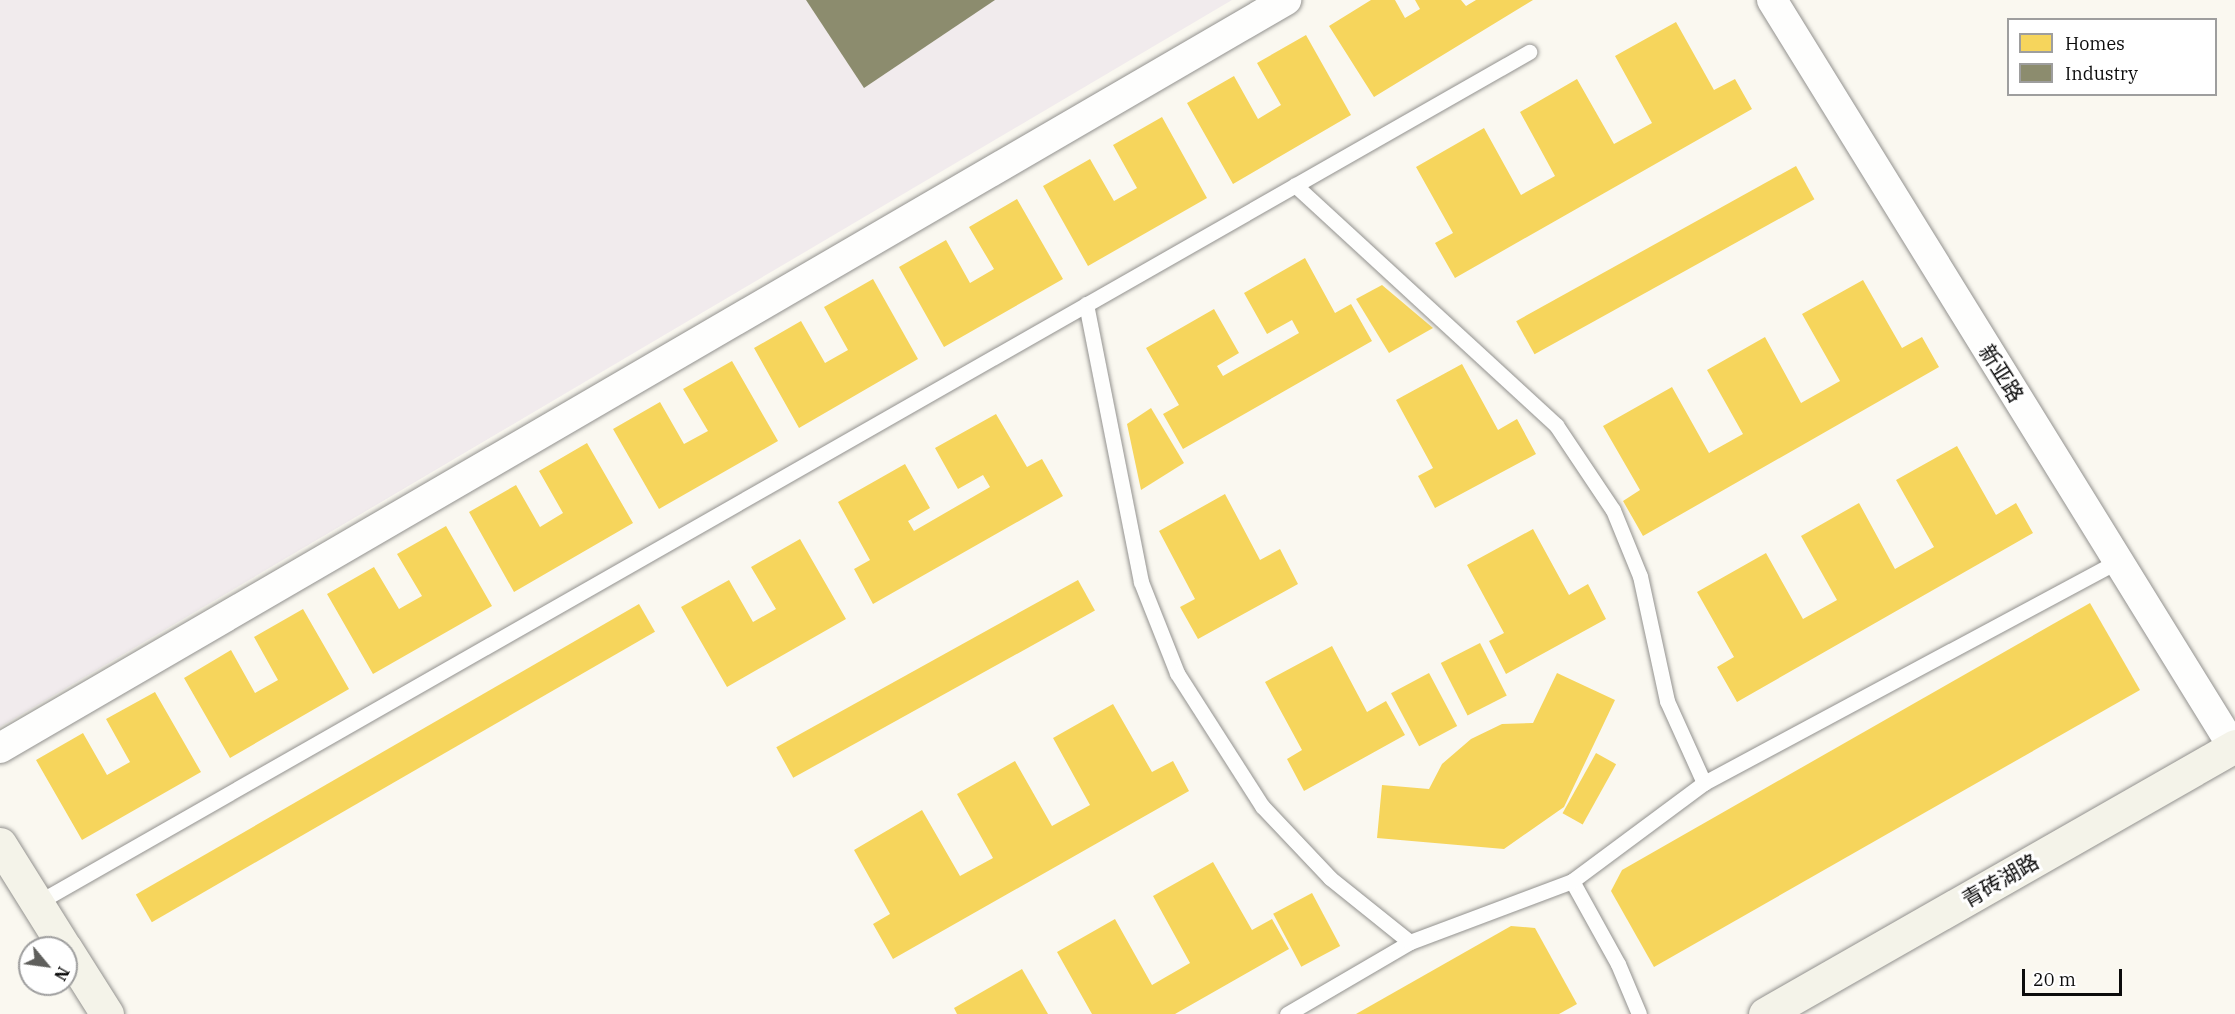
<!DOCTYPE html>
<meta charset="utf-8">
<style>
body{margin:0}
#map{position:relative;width:2235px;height:1014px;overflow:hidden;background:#faf8f0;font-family:"IBM Plex Serif","Noto Sans SC",serif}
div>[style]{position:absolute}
.industrial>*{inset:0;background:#f1ebed}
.homes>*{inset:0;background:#f6d55c;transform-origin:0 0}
.industry>*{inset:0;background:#8c8c6e}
.roads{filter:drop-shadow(0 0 2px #93928f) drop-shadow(0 0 2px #93928f)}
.lane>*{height:15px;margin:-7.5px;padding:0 7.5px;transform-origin:7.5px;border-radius:7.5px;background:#fefefd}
.street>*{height:30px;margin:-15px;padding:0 15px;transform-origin:15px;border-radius:15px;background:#fefefd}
.secondary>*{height:33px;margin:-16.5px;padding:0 16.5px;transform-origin:16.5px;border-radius:16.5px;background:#f4f3e9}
span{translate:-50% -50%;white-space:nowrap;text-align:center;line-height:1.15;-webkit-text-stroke:6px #fff;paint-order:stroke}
.street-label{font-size:21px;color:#0c0c0c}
.legend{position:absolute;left:2007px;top:18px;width:210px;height:78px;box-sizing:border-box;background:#fff;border:2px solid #9e9e9e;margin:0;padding:8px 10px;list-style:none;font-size:18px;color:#0c0c0c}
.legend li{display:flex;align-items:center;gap:12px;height:30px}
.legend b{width:30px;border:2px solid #9e9e9e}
.north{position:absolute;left:18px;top:936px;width:60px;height:60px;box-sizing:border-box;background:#fff;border:2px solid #9e9e9e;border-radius:50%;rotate:119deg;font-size:16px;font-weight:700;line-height:24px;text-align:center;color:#0c0c0c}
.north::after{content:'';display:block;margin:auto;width:21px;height:27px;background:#5f5f5c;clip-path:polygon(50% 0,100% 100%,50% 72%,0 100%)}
.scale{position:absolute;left:2022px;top:969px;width:100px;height:27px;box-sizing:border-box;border:3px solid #0c0c0c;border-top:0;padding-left:8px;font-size:18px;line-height:21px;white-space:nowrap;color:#0c0c0c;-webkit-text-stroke:4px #fff;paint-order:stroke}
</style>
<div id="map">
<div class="industrial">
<div style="clip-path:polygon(0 0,1232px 0,0 727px)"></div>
</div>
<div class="homes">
<div style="clip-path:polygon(1371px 0,1395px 0,1405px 18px,1420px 9px,1415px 0,1461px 0,1466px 6px,1476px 0,1533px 0,1374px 97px,1329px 26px)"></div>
<div style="clip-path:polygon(1676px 22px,1714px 90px,1735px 79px,1752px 109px,1455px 278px,1435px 243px,1453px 233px,1416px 167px,1484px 128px,1521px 195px,1555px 176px,1520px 112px,1577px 79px,1614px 144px,1652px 123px,1615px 56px)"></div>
<div style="clip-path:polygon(1306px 35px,1351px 115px,1233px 184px,1187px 103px,1234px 76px,1258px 119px,1281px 105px,1257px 63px)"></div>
<div style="clip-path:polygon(1162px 117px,1207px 198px,1088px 266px,1043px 186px,1090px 159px,1114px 201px,1137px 188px,1113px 145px)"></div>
<div style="left:1796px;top:166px;width:38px;height:320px;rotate:61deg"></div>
<div style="clip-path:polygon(1017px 199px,1063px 279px,944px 347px,899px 267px,946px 240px,970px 283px,994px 269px,969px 227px)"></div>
<div style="clip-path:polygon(1305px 258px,1335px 313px,1351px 304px,1372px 341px,1183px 449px,1163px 414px,1179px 405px,1146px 348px,1214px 309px,1239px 353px,1217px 366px,1223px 376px,1299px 333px,1292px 320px,1267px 334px,1244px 293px)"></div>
<div style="clip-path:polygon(873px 279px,918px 359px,799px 428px,754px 348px,801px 321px,825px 363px,848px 350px,824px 307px)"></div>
<div style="clip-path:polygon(1863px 280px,1902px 348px,1922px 337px,1939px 367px,1643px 536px,1623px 501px,1640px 490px,1603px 426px,1672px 387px,1709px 453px,1743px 434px,1707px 370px,1765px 337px,1801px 403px,1840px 381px,1802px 314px)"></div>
<div style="clip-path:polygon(1382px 285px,1433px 328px,1389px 353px,1356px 299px)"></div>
<div style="clip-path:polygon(732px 361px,778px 441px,659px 509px,613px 429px,660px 402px,684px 444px,708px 431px,683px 389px)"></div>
<div style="clip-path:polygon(1462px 364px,1498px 430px,1517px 419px,1536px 454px,1435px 508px,1418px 476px,1433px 468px,1396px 400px)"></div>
<div style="clip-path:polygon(1151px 408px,1184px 463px,1141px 490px,1127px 424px)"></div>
<div style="clip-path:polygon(996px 414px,1027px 467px,1042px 459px,1063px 496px,873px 604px,854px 569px,870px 560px,838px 502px,905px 464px,930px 508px,908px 521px,914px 531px,990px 487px,983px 475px,958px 489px,935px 448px)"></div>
<div style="clip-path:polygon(587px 443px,633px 523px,514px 592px,469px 512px,516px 485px,540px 527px,563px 513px,539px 471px)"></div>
<div style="clip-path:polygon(1957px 446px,1996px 515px,2016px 503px,2033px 533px,1737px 702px,1717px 667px,1734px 657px,1697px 592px,1766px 553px,1803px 619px,1837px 600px,1801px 536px,1859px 503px,1895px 569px,1934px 547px,1896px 480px)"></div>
<div style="clip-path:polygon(1225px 494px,1260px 560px,1280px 549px,1298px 584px,1198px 639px,1180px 607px,1195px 599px,1159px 531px)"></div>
<div style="clip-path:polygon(446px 526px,492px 606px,373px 674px,327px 594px,374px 567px,399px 609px,422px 596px,397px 554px)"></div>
<div style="clip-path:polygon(1533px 529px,1569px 595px,1588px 584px,1606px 619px,1506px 674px,1489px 641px,1504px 633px,1467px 565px)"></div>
<div style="clip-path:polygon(800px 539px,846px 619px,727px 687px,681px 607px,729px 580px,753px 622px,776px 609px,751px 567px)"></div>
<div style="left:1078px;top:580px;width:35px;height:345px;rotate:61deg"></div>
<div style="clip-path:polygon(2090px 603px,2140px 690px,1654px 967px,1611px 891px,1622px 870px)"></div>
<div style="left:639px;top:604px;width:32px;height:581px;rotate:60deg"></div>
<div style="clip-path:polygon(303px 609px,349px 689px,230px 758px,184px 678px,231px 650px,255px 693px,278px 680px,254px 637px)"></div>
<div style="left:1480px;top:643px;width:59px;height:44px;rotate:63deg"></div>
<div style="clip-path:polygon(1332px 646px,1367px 712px,1386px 701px,1405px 735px,1304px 791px,1287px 759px,1302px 750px,1265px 682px)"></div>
<div style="left:1429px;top:673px;width:60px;height:43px;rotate:62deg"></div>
<div style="clip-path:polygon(1557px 673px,1615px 700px,1564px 807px,1504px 849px,1377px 838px,1382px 785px,1429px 789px,1442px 764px,1471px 739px,1502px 724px,1533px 723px)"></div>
<div style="clip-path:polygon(155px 692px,201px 772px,82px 840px,36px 760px,83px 733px,107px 775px,130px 762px,106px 719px)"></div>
<div style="clip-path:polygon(1113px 704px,1152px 772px,1173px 761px,1189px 791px,893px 959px,873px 924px,890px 914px,854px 850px,922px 810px,960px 876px,993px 858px,957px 794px,1015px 761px,1052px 826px,1090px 805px,1053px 738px)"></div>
<div style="left:1596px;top:753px;width:23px;height:69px;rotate:29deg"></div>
<div style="clip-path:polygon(1213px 862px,1252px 930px,1272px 919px,1289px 949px,1175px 1014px,1092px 1014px,1057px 952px,1115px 919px,1152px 985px,1190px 963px,1153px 896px)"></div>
<div style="left:1312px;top:893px;width:60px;height:44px;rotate:62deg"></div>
<div style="clip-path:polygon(1511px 926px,1535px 928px,1577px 1004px,1559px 1014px,1356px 1014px)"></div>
<div style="clip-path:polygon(1022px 969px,1048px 1014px,957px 1014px,954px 1008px)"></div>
</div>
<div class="industry">
<div style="clip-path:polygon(806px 0,995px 0,864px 88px)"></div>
</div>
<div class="roads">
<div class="lane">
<div style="left:1295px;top:185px;width:355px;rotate:42.6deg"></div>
<div style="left:1556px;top:425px;width:102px;rotate:56.2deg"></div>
<div style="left:1613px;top:510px;width:71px;rotate:67.8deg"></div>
<div style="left:1640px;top:576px;width:128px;rotate:77.8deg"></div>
<div style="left:1667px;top:701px;width:90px;rotate:65.7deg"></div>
<div style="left:1086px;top:304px;width:283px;rotate:78.8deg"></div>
<div style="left:1141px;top:582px;width:98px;rotate:68.4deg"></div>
<div style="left:1177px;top:673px;width:158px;rotate:57.4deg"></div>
<div style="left:1262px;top:806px;width:99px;rotate:46.6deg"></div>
<div style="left:1330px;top:878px;width:102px;rotate:38.7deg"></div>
<div style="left:1572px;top:881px;width:95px;rotate:61deg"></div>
<div style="left:1618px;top:964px;width:54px;rotate:67.2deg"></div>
<div style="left:37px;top:903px;width:1718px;rotate:-29.7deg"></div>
<div style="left:1287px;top:1014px;width:143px;rotate:-30.3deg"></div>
<div style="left:1410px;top:942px;width:173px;rotate:-20.6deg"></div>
<div style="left:1572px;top:881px;width:164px;rotate:-36.6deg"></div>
<div style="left:1704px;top:783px;width:470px;rotate:-28.2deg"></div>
</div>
<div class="street">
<div style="left:1772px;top:0;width:878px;rotate:58.32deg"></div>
<div style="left:0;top:748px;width:1488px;rotate:-30.18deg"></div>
</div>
<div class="secondary">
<div style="left:0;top:844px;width:123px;rotate:58deg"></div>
<div style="left:66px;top:949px;width:77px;rotate:57.8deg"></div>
<div style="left:1765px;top:1014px;width:541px;rotate:-29.69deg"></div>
</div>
</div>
<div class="street-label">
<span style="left:2002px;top:373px;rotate:58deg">新亚路</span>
<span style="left:2000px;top:880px;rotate:-30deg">青砖湖路</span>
</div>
<ul class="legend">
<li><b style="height:16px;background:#f6d55c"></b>Homes</li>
<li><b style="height:16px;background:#8c8c6e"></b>Industry</li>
</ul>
<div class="north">N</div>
<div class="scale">20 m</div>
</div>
